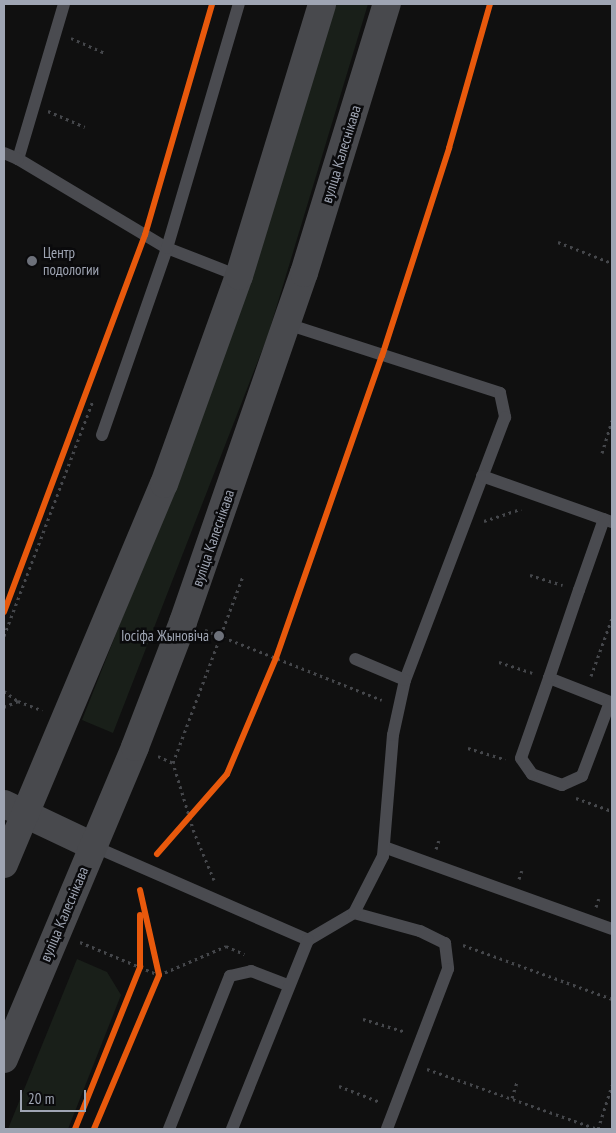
<!DOCTYPE html>
<meta charset="utf-8">
<style>
body{margin:0}
#map{position:relative;width:616px;height:1133px;overflow:hidden;background:#101010;font-family:"PT Sans Narrow",sans-serif}
div>[style]{position:absolute}
.green>*{inset:0;background:#191f19}
.path>*{height:3px;margin-top:-1.5px;transform-origin:0;background:repeating-linear-gradient(90deg,#45474b 0 2.5px,transparent 0 6.5px)}
.lane>*{height:12px;margin:-6px;padding:0 6px;transform-origin:6px;border-radius:6px;background:#4a4b50}
.secondary>*{height:28px;margin:-14px;padding:0 14px;transform-origin:14px;border-radius:14px;background:#48494d}
.cycleway>*{height:6px;margin:-3px;padding:0 3px;transform-origin:3px;border-radius:3px;background:#e8590c}
.dots>*{width:14px;height:14px;translate:-50% -50%;box-sizing:border-box;border:2px solid #0a0a0c;border-radius:50%}
span{translate:-50% -50%;white-space:nowrap;text-align:center;line-height:1.15;-webkit-text-stroke:5px #0a0a0c;paint-order:stroke}
.street-label{font-size:15px;color:#9fa5b3}
.poi-label{font-size:15px;color:#9fa5b3}
.left{translate:0 -50%;text-align:left}
.right{translate:-100% -50%;text-align:right}
.frame{position:absolute;inset:0;border:5px solid #9fa5b3;pointer-events:none}
.scale{position:absolute;left:20px;top:1090px;width:66px;height:22px;box-sizing:border-box;border:2px solid #9fa5b3;border-top:0;padding-left:6px;font-size:15px;line-height:18px;white-space:nowrap;color:#9fa5b3;-webkit-text-stroke:4px #0a0a0c;paint-order:stroke}
</style>
<div id="map">
<div class="green">
<div style="clip-path:polygon(330px 4px,368px 4px,268px 335px,113px 733px,82px 720px,208px 401px)"></div>
<div style="clip-path:polygon(77px 959px,107px 972px,121px 995px,68px 1129px,8px 1129px)"></div>
</div>
<div class="path">
<div style="left:71px;top:38px;width:36px;rotate:24deg"></div>
<div style="left:48px;top:111px;width:40px;rotate:23.4deg"></div>
<div style="left:558px;top:242px;width:58px;rotate:21.3deg"></div>
<div style="left:387px;top:340px;width:202px;rotate:-72.1deg"></div>
<div style="left:449px;top:148px;width:150px;rotate:-74.1deg"></div>
<div style="left:602px;top:453px;width:34px;rotate:-73deg"></div>
<div style="left:484px;top:521px;width:39px;rotate:-18deg"></div>
<div style="left:530px;top:575px;width:34px;rotate:17deg"></div>
<div style="left:205px;top:630px;width:190px;rotate:21.6deg"></div>
<div style="left:4px;top:636px;width:251px;rotate:-69.3deg"></div>
<div style="left:499px;top:662px;width:35px;rotate:18deg"></div>
<div style="left:591px;top:676px;width:62px;rotate:-70.1deg"></div>
<div style="left:4px;top:691px;width:17px;rotate:36deg"></div>
<div style="left:18px;top:701px;width:15px;rotate:157deg"></div>
<div style="left:18px;top:701px;width:26px;rotate:21deg"></div>
<div style="left:468px;top:748px;width:39px;rotate:17deg"></div>
<div style="left:158px;top:756px;width:17px;rotate:25deg"></div>
<div style="left:576px;top:798px;width:38px;rotate:20deg"></div>
<div style="left:436px;top:849px;width:9px;rotate:-72deg"></div>
<div style="left:157px;top:854px;width:106px;rotate:-48.8deg"></div>
<div style="left:227px;top:774px;width:126px;rotate:-67.1deg"></div>
<div style="left:276px;top:658px;width:305px;rotate:-70.7deg"></div>
<div style="left:519px;top:879px;width:9px;rotate:-72deg"></div>
<div style="left:214px;top:880px;width:52px;rotate:-112.6deg"></div>
<div style="left:194px;top:832px;width:72px;rotate:-106.9deg"></div>
<div style="left:173px;top:763px;width:200px;rotate:-69.5deg"></div>
<div style="left:596px;top:907px;width:9px;rotate:-72deg"></div>
<div style="left:80px;top:942px;width:86px;rotate:22.7deg"></div>
<div style="left:159px;top:975px;width:73px;rotate:-23.4deg"></div>
<div style="left:226px;top:946px;width:20px;rotate:24deg"></div>
<div style="left:463px;top:945px;width:158px;rotate:19.9deg"></div>
<div style="left:363px;top:1019px;width:45px;rotate:16.8deg"></div>
<div style="left:427px;top:1069px;width:180px;rotate:19.4deg"></div>
<div style="left:339px;top:1086px;width:44px;rotate:21.3deg"></div>
<div style="left:512px;top:1098px;width:17px;rotate:-73deg"></div>
<div style="left:94px;top:1129px;width:167px;rotate:-67.1deg"></div>
<div style="left:159px;top:975px;width:87px;rotate:-102.6deg"></div>
<div style="left:598px;top:1129px;width:46px;rotate:-72.3deg"></div>
</div>
<div class="lane">
<div style="left:64px;top:4px;width:162px;rotate:106.5deg"></div>
<div style="left:18px;top:159px;width:174px;rotate:30.9deg"></div>
<div style="left:167px;top:248px;width:77px;rotate:21.3deg"></div>
<div style="left:4px;top:153px;width:15px;rotate:23deg"></div>
<div style="left:287px;top:324px;width:224px;rotate:17.9deg"></div>
<div style="left:500px;top:393px;width:25px;rotate:78deg"></div>
<div style="left:505px;top:417px;width:281px;rotate:110.8deg"></div>
<div style="left:102px;top:435px;width:198px;rotate:-70.8deg"></div>
<div style="left:167px;top:248px;width:254px;rotate:-73.6deg"></div>
<div style="left:482px;top:476px;width:138px;rotate:19.5deg"></div>
<div style="left:549px;top:678px;width:66px;rotate:21.5deg"></div>
<div style="left:610px;top:702px;width:79px;rotate:110.7deg"></div>
<div style="left:582px;top:776px;width:22px;rotate:156deg"></div>
<div style="left:562px;top:785px;width:32px;rotate:-160deg"></div>
<div style="left:532px;top:774px;width:19px;rotate:-125deg"></div>
<div style="left:521px;top:758px;width:85px;rotate:-70.7deg"></div>
<div style="left:549px;top:678px;width:93px;rotate:-71.2deg"></div>
<div style="left:579px;top:590px;width:75px;rotate:-70.6deg"></div>
<div style="left:93px;top:846px;width:235px;rotate:23.6deg"></div>
<div style="left:308px;top:940px;width:53px;rotate:-30.4deg"></div>
<div style="left:354px;top:913px;width:68px;rotate:15.3deg"></div>
<div style="left:420px;top:931px;width:28px;rotate:26deg"></div>
<div style="left:445px;top:943px;width:26px;rotate:83deg"></div>
<div style="left:448px;top:969px;width:171px;rotate:110.9deg"></div>
<div style="left:384px;top:847px;width:242px;rotate:19.8deg"></div>
<div style="left:354px;top:913px;width:64px;rotate:-63deg"></div>
<div style="left:383px;top:856px;width:121px;rotate:-85.3deg"></div>
<div style="left:393px;top:735px;width:56px;rotate:-77.7deg"></div>
<div style="left:405px;top:680px;width:54px;rotate:-157.2deg"></div>
<div style="left:169px;top:1129px;width:165px;rotate:-68.3deg"></div>
<div style="left:230px;top:976px;width:22px;rotate:-13deg"></div>
<div style="left:251px;top:971px;width:40px;rotate:21deg"></div>
<div style="left:232px;top:1129px;width:204px;rotate:-68.1deg"></div>
</div>
<div class="secondary">
<div style="left:4px;top:804px;width:98px;rotate:25.3deg"></div>
<div style="left:4px;top:864px;width:412px;rotate:-67.2deg"></div>
<div style="left:164px;top:484px;width:221px;rotate:-70.2deg"></div>
<div style="left:239px;top:276px;width:284px;rotate:-73deg"></div>
<div style="left:4px;top:1059px;width:338px;rotate:-67.2deg"></div>
<div style="left:135px;top:747px;width:134px;rotate:-69deg"></div>
<div style="left:183px;top:622px;width:369px;rotate:-70.9deg"></div>
<div style="left:304px;top:273px;width:282px;rotate:-72.9deg"></div>
</div>
<div class="cycleway">
<div style="left:4px;top:612px;width:403px;rotate:-69.5deg"></div>
<div style="left:145px;top:235px;width:241px;rotate:-73.8deg"></div>
<div style="left:157px;top:854px;width:106px;rotate:-48.8deg"></div>
<div style="left:227px;top:774px;width:126px;rotate:-67.1deg"></div>
<div style="left:276px;top:658px;width:320px;rotate:-70.7deg"></div>
<div style="left:382px;top:356px;width:219px;rotate:-72.1deg"></div>
<div style="left:449px;top:148px;width:150px;rotate:-74.1deg"></div>
<div style="left:75px;top:1129px;width:175px;rotate:-68.1deg"></div>
<div style="left:140px;top:967px;width:52px;rotate:-90deg"></div>
<div style="left:94px;top:1129px;width:167px;rotate:-67.1deg"></div>
<div style="left:159px;top:975px;width:87px;rotate:-102.6deg"></div>
</div>
<div class="dots">
<div style="left:32px;top:261px;background:#6d717a"></div>
<div style="left:219px;top:636px;background:#6d717a"></div>
</div>
<div class="street-label">
<span style="left:341px;top:154px;rotate:-73deg">вуліца Калеснікава</span>
<span style="left:213px;top:538px;rotate:-71deg">вуліца Калеснікава</span>
<span style="left:64px;top:914px;rotate:-67deg">вуліца Калеснікава</span>
</div>
<div class="poi-label">
<span class="left" style="left:43px;top:261px">Центр<br>подологии</span>
<span class="right" style="left:209px;top:636px">Іосіфа Жыновіча</span>
</div>
<div class="frame"></div>
<div class="scale">20 m</div>
</div>
